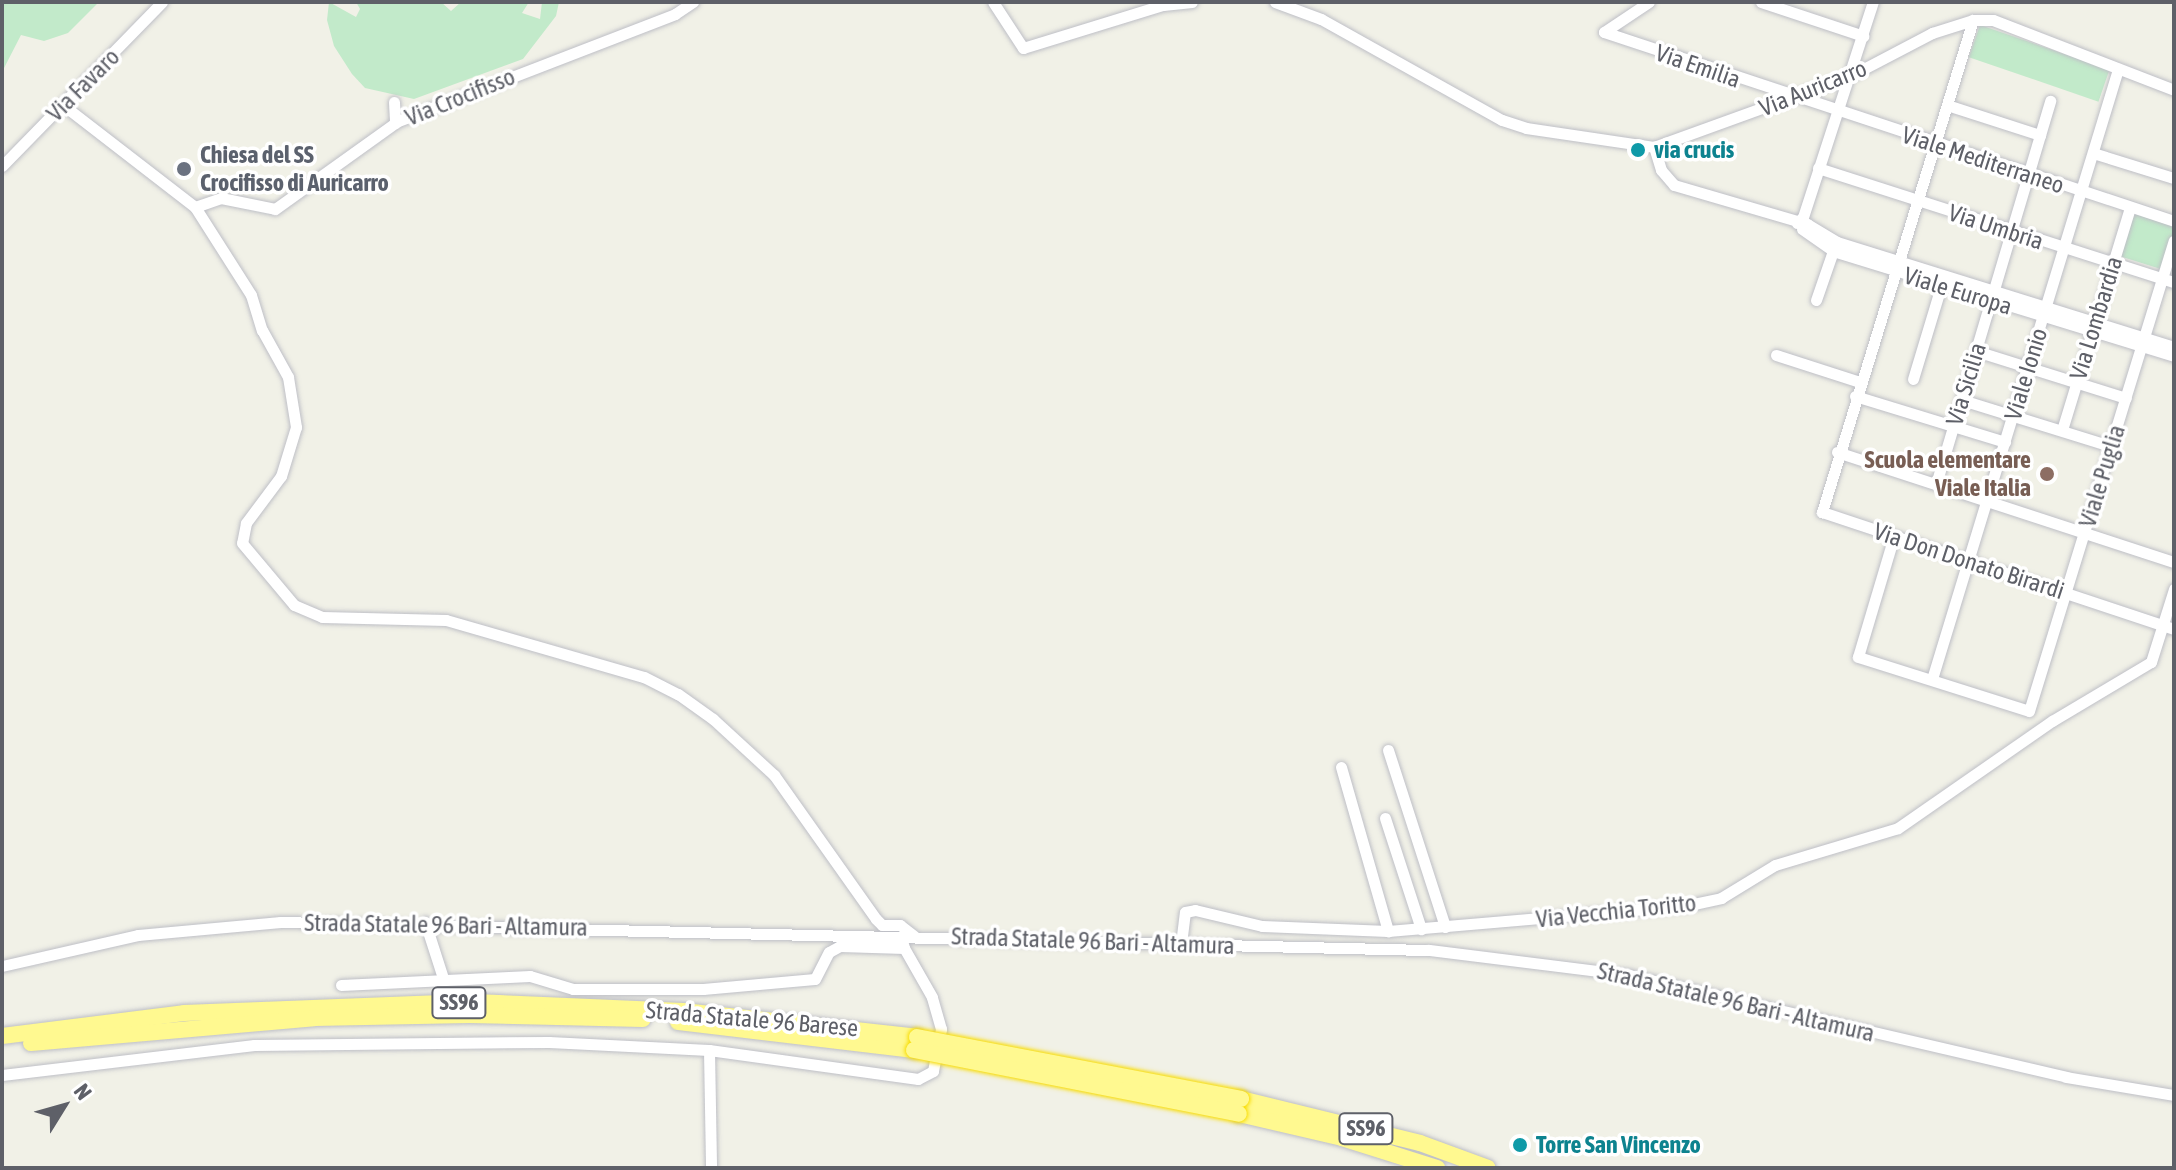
<!DOCTYPE html>
<style>
body{margin:0}
#map{position:relative;width:2176px;height:1170px;overflow:hidden;background:#f1f1e7;font-family:"Asap Condensed",sans-serif}
div>[style]{position:absolute}
.green>*{inset:0;background:#c2eaca;transform-origin:0 0}
.roads{filter:drop-shadow(0 0 2px #bebfc6) drop-shadow(0 0 2px #bebfc6)}
.minor>*{height:11px;margin:-5.5px;padding:0 5.5px;transform-origin:5.5px;border-radius:5.5px;background:#fff}
.highway>*{height:16px;margin:-8px;padding:0 8px;transform-origin:8px;border-radius:8px;background:#fff990}
.bridges{filter:drop-shadow(0 0 2px #f8dc00) drop-shadow(0 0 2px #f8dc00)}
.highway-bridge>*{height:16px;margin:-8px;padding:0 8px;transform-origin:8px;border-radius:8px;background:#fff990}
.dots>*{width:22px;height:22px;translate:-50% -50%;box-sizing:border-box;border:4px solid #fff;border-radius:50%}
span{translate:-50% -50%;white-space:nowrap;text-align:center;line-height:1.15;-webkit-text-stroke:7px #fff;paint-order:stroke}
.shield-label span{padding:2px 6px;background:#fff;border:2px solid;border-radius:6px;-webkit-text-stroke-width:0}
.shield-label{font-size:22px;color:#5e6068;font-weight:700}
.street-label{font-size:24px;color:#5e6068}
.culture-label{font-size:24px;color:#0d838f;font-weight:700}
.left{translate:0 -50%;text-align:left}
.worship-label{font-size:24px;color:#5b616d;font-weight:700}
.education-label{font-size:24px;color:#785e54;font-weight:700}
.right{translate:-100% -50%;text-align:right}
.frame{position:absolute;inset:0;border:4px solid #5e6068;pointer-events:none}
.north{position:absolute;left:24px;top:1066px;width:80px;height:80px;-webkit-text-stroke:6px #fff;paint-order:stroke;rotate:53deg;font-size:22px;font-weight:700;line-height:32px;text-align:center;color:#5e6068}
.north::after{content:'';display:block;margin:auto;width:28px;height:36px;background:#5e6068;clip-path:polygon(50% 0,100% 100%,50% 72%,0 100%)}
</style>
<div id="map">
<div class="green">
<div style="clip-path:polygon(2px 2px,99px 2px,68px 33px,44px 41px,21px 35px,2px 72px)"></div>
<div style="clip-path:polygon(329px 2px,356px 17px,360px 9px,356px 2px,441px 2px,451px 11px,461px 2px,529px 2px,522px 13px,540px 19px,542px 2px,559px 2px,556px 16px,523px 59px,414px 99px,365px 88px,352px 74px,334px 46px,327px 20px)"></div>
<div style="left:1980px;top:25px;width:137px;height:34px;rotate:19deg"></div>
<div style="clip-path:polygon(2131px 209px,2171px 222px,2174px 234px,2164px 270px,2116px 255px)"></div>
</div>
<div class="roads">
<div class="minor">
<div style="left:993px;top:2px;width:55px;rotate:56.9deg"></div>
<div style="left:1023px;top:48px;width:146px;rotate:-17.1deg"></div>
<div style="left:1163px;top:5px;width:29px;rotate:-6deg"></div>
<div style="left:1275px;top:2px;width:49px;rotate:20.3deg"></div>
<div style="left:1321px;top:19px;width:207px;rotate:29.2deg"></div>
<div style="left:1502px;top:120px;width:25px;rotate:18deg"></div>
<div style="left:1526px;top:128px;width:129px;rotate:8.4deg"></div>
<div style="left:1654px;top:147px;width:208px;rotate:-19.9deg"></div>
<div style="left:1850px;top:76px;width:93px;rotate:-27.7deg"></div>
<div style="left:1932px;top:33px;width:43px;rotate:-17.6deg"></div>
<div style="left:1973px;top:20px;width:20px"></div>
<div style="left:1993px;top:20px;width:194px;rotate:21.1deg"></div>
<div style="left:1761px;top:2px;width:108px;rotate:18.4deg"></div>
<div style="left:1973px;top:20px;width:515px;rotate:107.06deg"></div>
<div style="left:1822px;top:512px;width:371px;rotate:18.4deg"></div>
<div style="left:1604px;top:32px;width:601px;rotate:18.34deg"></div>
<div style="left:1604px;top:32px;width:54px;rotate:-33.7deg"></div>
<div style="left:394px;top:102px;width:21px;rotate:87deg"></div>
<div style="left:63px;top:105px;width:167px;rotate:37.7deg"></div>
<div style="left:195px;top:207px;width:104px;rotate:57.5deg"></div>
<div style="left:251px;top:295px;width:37px;rotate:73deg"></div>
<div style="left:262px;top:330px;width:54px;rotate:61deg"></div>
<div style="left:288px;top:377px;width:51px;rotate:80.9deg"></div>
<div style="left:296px;top:427px;width:51px;rotate:107deg"></div>
<div style="left:281px;top:476px;width:59px;rotate:126.7deg"></div>
<div style="left:246px;top:523px;width:20px;rotate:101deg"></div>
<div style="left:242px;top:543px;width:81px;rotate:50deg"></div>
<div style="left:294px;top:605px;width:30px;rotate:23deg"></div>
<div style="left:322px;top:617px;width:124px;rotate:1.4deg"></div>
<div style="left:446px;top:620px;width:206px;rotate:16.1deg"></div>
<div style="left:644px;top:677px;width:38px;rotate:27deg"></div>
<div style="left:678px;top:694px;width:43px;rotate:35.5deg"></div>
<div style="left:713px;top:719px;width:83px;rotate:42.6deg"></div>
<div style="left:774px;top:775px;width:176px;rotate:54.7deg"></div>
<div style="left:876px;top:919px;width:8px;rotate:45deg"></div>
<div style="left:882px;top:925px;width:18px"></div>
<div style="left:900px;top:925px;width:18px;rotate:38deg"></div>
<div style="left:1947px;top:105px;width:98px;rotate:17.9deg"></div>
<div style="left:1654px;top:147px;width:24px;rotate:73deg"></div>
<div style="left:1661px;top:170px;width:20px;rotate:49deg"></div>
<div style="left:1674px;top:185px;width:139px;rotate:16.3deg"></div>
<div style="left:1807px;top:224px;width:35px;rotate:31deg"></div>
<div style="left:1837px;top:242px;width:353px;rotate:17.3deg"></div>
<div style="left:2093px;top:153px;width:85px;rotate:17.2deg"></div>
<div style="left:2px;top:166px;width:229px;rotate:-45.7deg"></div>
<div style="left:1818px;top:168px;width:374px;rotate:17.8deg"></div>
<div style="left:195px;top:207px;width:28px;rotate:-19deg"></div>
<div style="left:221px;top:198px;width:55px;rotate:11.5deg"></div>
<div style="left:275px;top:209px;width:151px;rotate:-35.6deg"></div>
<div style="left:398px;top:121px;width:297px;rotate:-21.1deg"></div>
<div style="left:675px;top:14px;width:22px;rotate:-34deg"></div>
<div style="left:1797px;top:223px;width:8px;rotate:-45deg"></div>
<div style="left:1803px;top:217px;width:226px;rotate:-72deg"></div>
<div style="left:1802px;top:229px;width:38px;rotate:35deg"></div>
<div style="left:1833px;top:251px;width:357px;rotate:17.1deg"></div>
<div style="left:1816px;top:300px;width:52px;rotate:-70.9deg"></div>
<div style="left:1976px;top:351px;width:157px;rotate:17.4deg"></div>
<div style="left:1776px;top:355px;width:88px;rotate:17.8deg"></div>
<div style="left:1913px;top:379px;width:97px;rotate:-73.2deg"></div>
<div style="left:1855px;top:396px;width:157px;rotate:17deg"></div>
<div style="left:1962px;top:400px;width:156px;rotate:17.2deg"></div>
<div style="left:2062px;top:430px;width:233px;rotate:-73deg"></div>
<div style="left:1837px;top:452px;width:354px;rotate:18.1deg"></div>
<div style="left:1936px;top:484px;width:400px;rotate:-73.4deg"></div>
<div style="left:1894px;top:536px;width:126px;rotate:106.6deg"></div>
<div style="left:1858px;top:657px;width:179px;rotate:17.5deg"></div>
<div style="left:2029px;top:711px;width:492px;rotate:-72.9deg"></div>
<div style="left:1932px;top:679px;width:638px;rotate:-73.04deg"></div>
<div style="left:1388px;top:750px;width:186px;rotate:72.1deg"></div>
<div style="left:1341px;top:767px;width:171px;rotate:74deg"></div>
<div style="left:1385px;top:818px;width:117px;rotate:72deg"></div>
<div style="left:425px;top:922px;width:59px;rotate:72.2deg"></div>
<div style="left:1181px;top:944px;width:32px;rotate:-83deg"></div>
<div style="left:1185px;top:912px;width:10px;rotate:-11deg"></div>
<div style="left:1195px;top:910px;width:69px;rotate:13.4deg"></div>
<div style="left:1262px;top:926px;width:126px;rotate:2.3deg"></div>
<div style="left:1388px;top:931px;width:302px;rotate:-4.9deg"></div>
<div style="left:1689px;top:905px;width:33px;rotate:-12deg"></div>
<div style="left:1721px;top:898px;width:63px;rotate:-31.4deg"></div>
<div style="left:1775px;top:865px;width:128px;rotate:-16.7deg"></div>
<div style="left:1898px;top:828px;width:188px;rotate:-34.8deg"></div>
<div style="left:2052px;top:721px;width:115px;rotate:-30.8deg"></div>
<div style="left:2151px;top:662px;width:77px;rotate:-72.5deg"></div>
<div style="left:2px;top:966px;width:139px;rotate:-12.8deg"></div>
<div style="left:138px;top:935px;width:143px;rotate:-5.2deg"></div>
<div style="left:280px;top:922px;width:1149px;rotate:1.4deg"></div>
<div style="left:1429px;top:950px;width:202px;rotate:7.1deg"></div>
<div style="left:1629px;top:975px;width:449px;rotate:13.1deg"></div>
<div style="left:2066px;top:1077px;width:109px;rotate:9.5deg"></div>
<div style="left:341px;top:985px;width:189px;rotate:-2.7deg"></div>
<div style="left:530px;top:976px;width:45px;rotate:16.8deg"></div>
<div style="left:573px;top:989px;width:130px"></div>
<div style="left:703px;top:989px;width:112px;rotate:-5.1deg"></div>
<div style="left:815px;top:979px;width:30px;rotate:-63deg"></div>
<div style="left:829px;top:952px;width:13px;rotate:-29deg"></div>
<div style="left:840px;top:946px;width:64px;rotate:1.8deg"></div>
<div style="left:904px;top:948px;width:4px;rotate:-104deg"></div>
<div style="left:709px;top:1050px;width:118px;rotate:89deg"></div>
<div style="left:2px;top:1075px;width:254px;rotate:-6.8deg"></div>
<div style="left:254px;top:1045px;width:295px;rotate:-0.6deg"></div>
<div style="left:549px;top:1042px;width:160px;rotate:2.9deg"></div>
<div style="left:709px;top:1050px;width:211px;rotate:7.9deg"></div>
<div style="left:918px;top:1079px;width:17px;rotate:-28deg"></div>
<div style="left:933px;top:1071px;width:43px;rotate:-79.2deg"></div>
<div style="left:941px;top:1029px;width:33px;rotate:-106deg"></div>
<div style="left:932px;top:997px;width:56px;rotate:-119.7deg"></div>
</div>
<div class="highway">
<div style="left:678px;top:1022px;width:238px;rotate:6.8deg"></div>
<div style="left:2px;top:1036px;width:183px;rotate:-7.2deg"></div>
<div style="left:184px;top:1013px;width:290px;rotate:-2.2deg"></div>
<div style="left:474px;top:1002px;width:209px;rotate:2.5deg"></div>
<div style="left:683px;top:1011px;width:235px;rotate:6.3deg"></div>
<div style="left:31px;top:1043px;width:284px;rotate:-5deg"></div>
<div style="left:314px;top:1018px;width:155px;rotate:-1.1deg"></div>
<div style="left:469px;top:1015px;width:174px;rotate:1.3deg"></div>
<div style="left:1241px;top:1099px;width:184px;rotate:13.8deg"></div>
<div style="left:1420px;top:1143px;width:72px;rotate:20.2deg"></div>
<div style="left:1239px;top:1114px;width:106px;rotate:13.1deg"></div>
<div style="left:1342px;top:1138px;width:100px;rotate:17.5deg"></div>
</div>
</div>
<div class="bridges">
<div class="highway-bridge">
<div style="left:917px;top:1037px;width:330px;rotate:10.8deg"></div>
<div style="left:914px;top:1050px;width:331px;rotate:11.1deg"></div>
</div>
</div>
<div class="dots">
<div style="left:1638px;top:150px;background:#0f9aa8"></div>
<div style="left:184px;top:169px;background:#6b7280"></div>
<div style="left:2047px;top:474px;background:#8d6e63"></div>
<div style="left:1520px;top:1145px;background:#0f9aa8"></div>
</div>
<div class="shield-label">
<span style="left:459px;top:1003px">SS96</span>
<span style="left:1366px;top:1129px">SS96</span>
</div>
<div class="street-label">
<span style="left:1698px;top:66px;rotate:19deg">Via Emilia</span>
<span style="left:83px;top:85px;rotate:-45deg">Via Favaro</span>
<span style="left:1813px;top:88px;rotate:-22deg">Via Auricarro</span>
<span style="left:460px;top:97px;rotate:-22deg">Via Crocifisso</span>
<span style="left:1983px;top:160px;rotate:18deg">Viale Mediterraneo</span>
<span style="left:1996px;top:227px;rotate:18deg">Via Umbria</span>
<span style="left:1958px;top:291px;rotate:17deg">Viale Europa</span>
<span style="left:2096px;top:318px;rotate:-73deg">Via Lombardia</span>
<span style="left:2026px;top:374px;rotate:-73deg">Viale Ionio</span>
<span style="left:1966px;top:384px;rotate:-73deg">Via Sicilia</span>
<span style="left:2102px;top:476px;rotate:-73deg">Viale Puglia</span>
<span style="left:1969px;top:561px;rotate:18deg">Via Don Donato Birardi</span>
<span style="left:1616px;top:911px;rotate:-6deg">Via Vecchia Toritto</span>
<span style="left:446px;top:925px;rotate:1deg">Strada Statale 96 Bari - Altamura</span>
<span style="left:1093px;top:941px;rotate:2deg">Strada Statale 96 Bari - Altamura</span>
<span style="left:1736px;top:1002px;rotate:13deg">Strada Statale 96 Bari - Altamura</span>
<span style="left:752px;top:1019px;rotate:5deg">Strada Statale 96 Barese</span>
</div>
<div class="culture-label">
<span class="left" style="left:1654px;top:150px">via crucis</span>
<span class="left" style="left:1536px;top:1145px">Torre San Vincenzo</span>
</div>
<div class="worship-label">
<span class="left" style="left:200px;top:169px">Chiesa del SS<br>Crocifisso di Auricarro</span>
</div>
<div class="education-label">
<span class="right" style="left:2031px;top:474px">Scuola elementare<br>Viale Italia</span>
</div>
<div class="frame"></div>
<div class="north">N</div>
</div>
